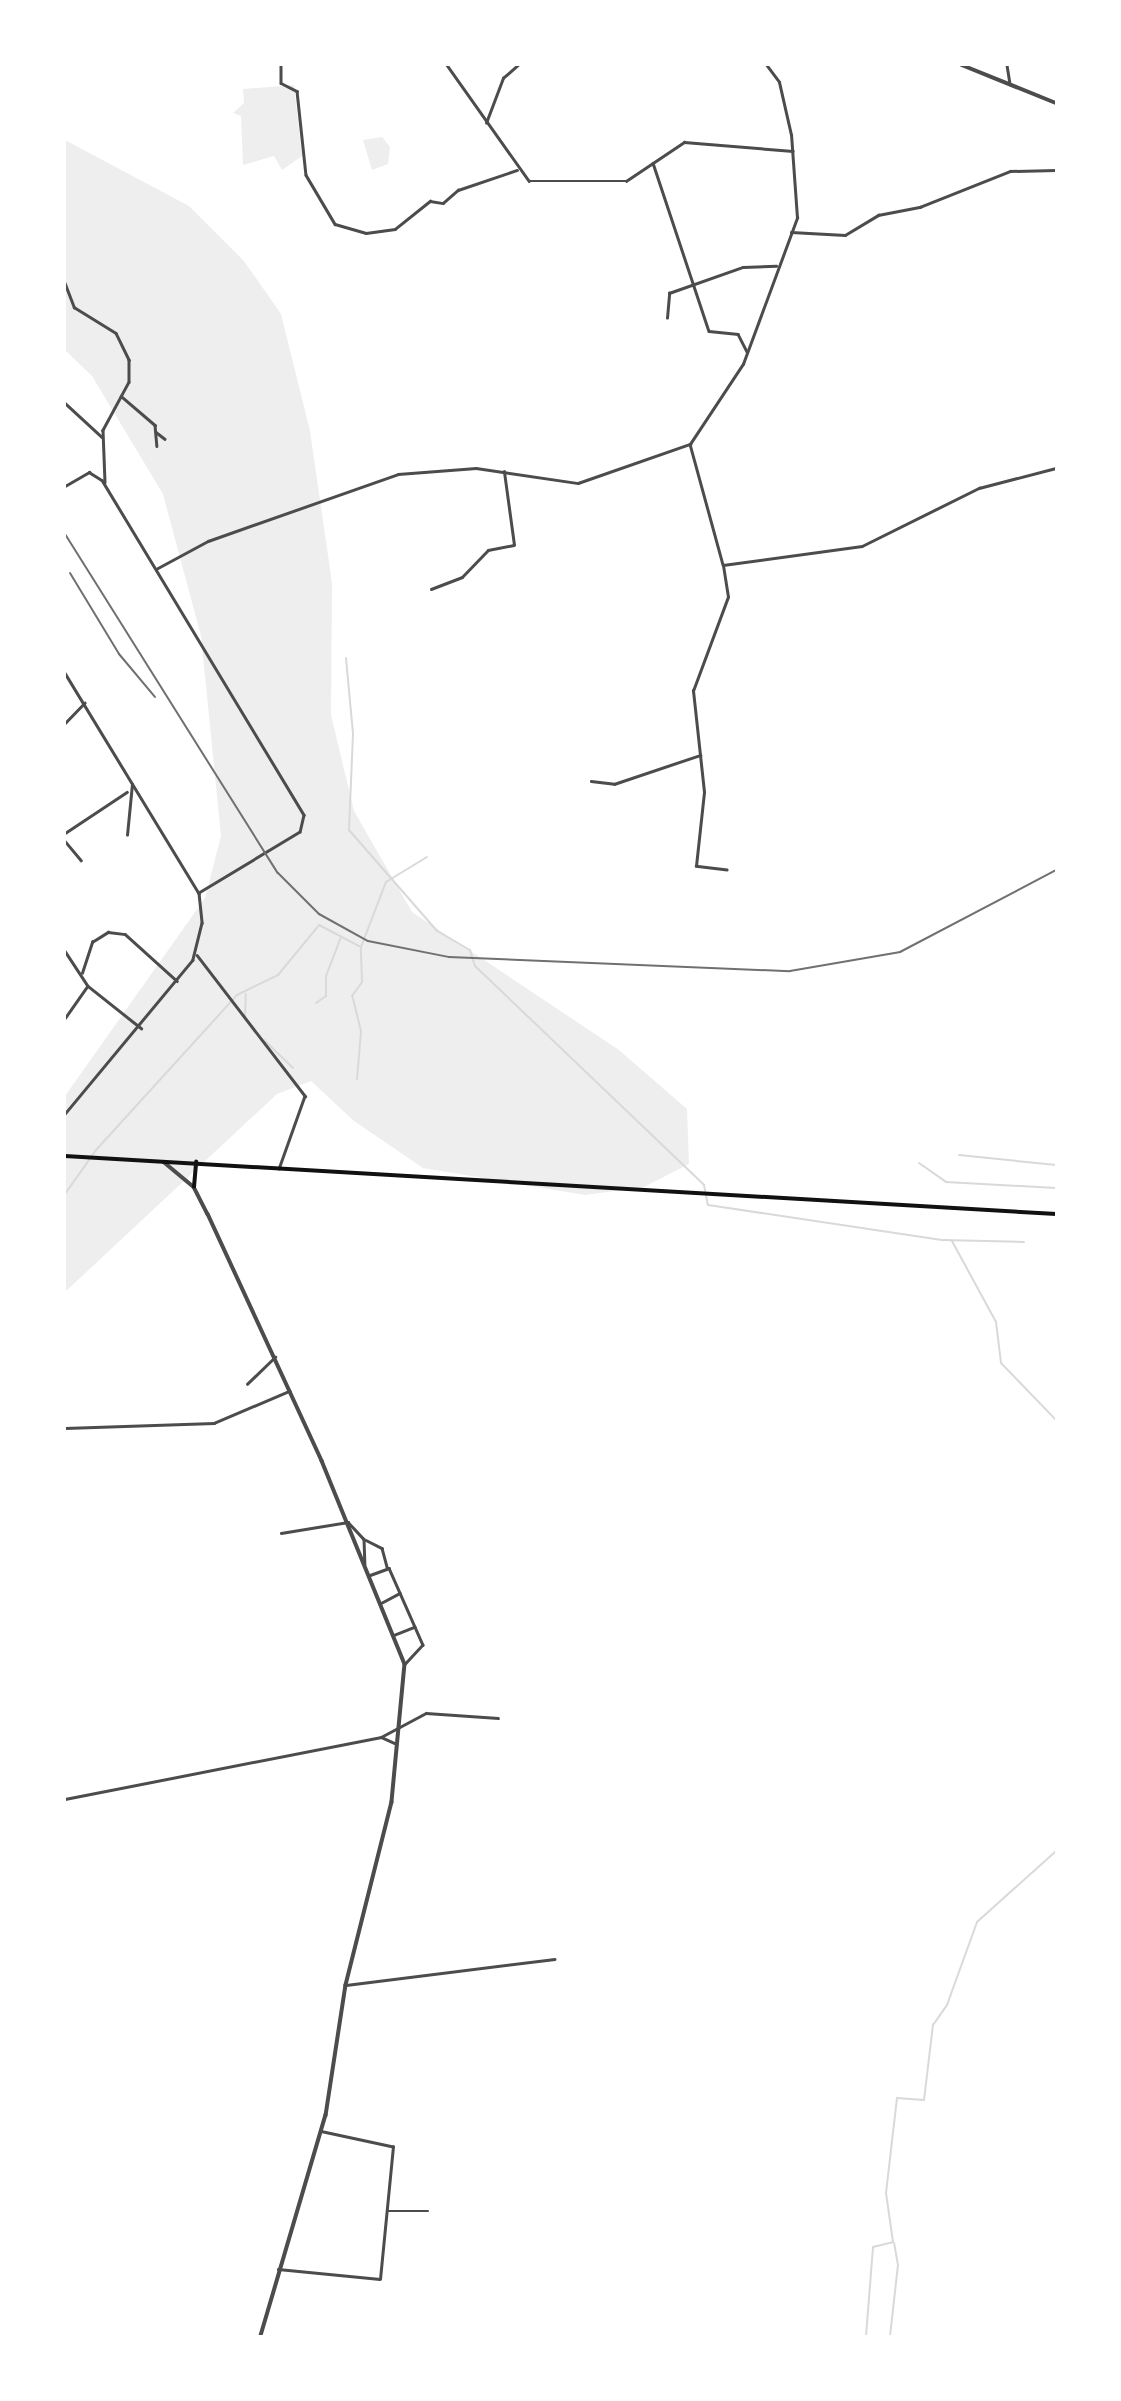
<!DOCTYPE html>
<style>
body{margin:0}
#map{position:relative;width:1121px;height:2401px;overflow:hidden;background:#fff;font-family:Spectral,serif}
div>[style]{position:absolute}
.green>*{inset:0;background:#eee}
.stream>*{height:2px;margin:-1px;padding:0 1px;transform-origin:1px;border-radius:1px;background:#d9d9d9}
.minor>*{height:2.5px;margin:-1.25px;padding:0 1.25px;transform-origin:1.25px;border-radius:1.25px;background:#4c4c4c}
.tertiary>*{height:3.5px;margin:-1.75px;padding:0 1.75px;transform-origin:1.75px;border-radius:1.75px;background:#4c4c4c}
.secondary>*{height:3.5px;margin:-1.75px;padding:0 1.75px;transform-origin:1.75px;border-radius:1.75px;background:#111}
.rail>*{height:2px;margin:-1px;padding:0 1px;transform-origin:1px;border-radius:1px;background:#707070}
span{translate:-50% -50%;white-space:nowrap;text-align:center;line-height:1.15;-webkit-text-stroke:5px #fff;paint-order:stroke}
.frame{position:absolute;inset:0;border:66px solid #fff;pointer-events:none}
</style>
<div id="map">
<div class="green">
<div style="clip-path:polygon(294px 85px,302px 156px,282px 170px,274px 156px,243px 165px,241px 116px,233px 113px,244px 103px,243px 89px)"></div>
<div style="clip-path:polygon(382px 137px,390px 147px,388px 164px,372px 170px,363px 140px)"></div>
<div style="clip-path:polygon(65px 140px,189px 206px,244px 261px,281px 314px,310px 431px,332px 583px,331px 715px,354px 811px,412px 912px,619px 1050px,687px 1109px,689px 1164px,644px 1187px,585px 1195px,423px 1168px,354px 1121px,311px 1081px,277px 1094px,65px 1292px,65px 1096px,205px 898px,221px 836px,201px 636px,163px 494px,92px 376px,65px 350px)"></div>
</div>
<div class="stream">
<div style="left:346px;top:658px;width:76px;rotate:84.7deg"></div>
<div style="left:353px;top:734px;width:96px;rotate:92.4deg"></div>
<div style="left:349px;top:830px;width:134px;rotate:48.9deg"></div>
<div style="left:437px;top:931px;width:38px;rotate:30deg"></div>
<div style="left:470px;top:950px;width:17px;rotate:73deg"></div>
<div style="left:475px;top:966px;width:317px;rotate:43.7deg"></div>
<div style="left:704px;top:1185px;width:20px;rotate:79deg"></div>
<div style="left:708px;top:1205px;width:238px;rotate:8.5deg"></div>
<div style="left:943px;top:1240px;width:81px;rotate:1.4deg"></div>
<div style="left:316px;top:1003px;width:12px;rotate:-35deg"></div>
<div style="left:326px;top:996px;width:20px;rotate:-90deg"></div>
<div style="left:326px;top:976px;width:40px;rotate:-69deg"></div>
<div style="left:245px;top:1017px;width:23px;rotate:-88deg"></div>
<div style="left:264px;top:1040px;width:40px;rotate:44deg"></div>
<div style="left:357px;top:1079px;width:48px;rotate:-85.2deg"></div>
<div style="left:361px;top:1031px;width:36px;rotate:-104deg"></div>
<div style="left:352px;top:996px;width:17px;rotate:-54deg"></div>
<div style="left:362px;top:982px;width:34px;rotate:-92deg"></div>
<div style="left:959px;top:1155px;width:98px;rotate:5.9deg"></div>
<div style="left:919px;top:1163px;width:33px;rotate:35deg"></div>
<div style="left:946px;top:1182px;width:110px;rotate:3.1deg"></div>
<div style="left:65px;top:1194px;width:54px;rotate:-54.8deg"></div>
<div style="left:96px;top:1150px;width:210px;rotate:-47.7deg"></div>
<div style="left:237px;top:995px;width:46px;rotate:-26deg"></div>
<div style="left:278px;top:975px;width:65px;rotate:-50.6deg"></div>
<div style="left:319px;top:925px;width:47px;rotate:27.6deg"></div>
<div style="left:361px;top:947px;width:70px;rotate:-69deg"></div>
<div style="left:386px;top:882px;width:48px;rotate:-31.4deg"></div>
<div style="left:952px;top:1241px;width:92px;rotate:61.5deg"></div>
<div style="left:996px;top:1322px;width:41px;rotate:83deg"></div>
<div style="left:1001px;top:1363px;width:79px;rotate:46deg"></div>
<div style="left:866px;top:2336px;width:89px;rotate:-85.5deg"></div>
<div style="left:873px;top:2247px;width:21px;rotate:-14deg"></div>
<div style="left:893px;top:2242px;width:49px;rotate:-98.1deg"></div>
<div style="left:886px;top:2193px;width:96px;rotate:-83.4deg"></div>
<div style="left:897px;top:2098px;width:27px;rotate:4deg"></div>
<div style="left:924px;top:2100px;width:76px;rotate:-83.2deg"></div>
<div style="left:933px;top:2025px;width:24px;rotate:-55deg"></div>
<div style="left:947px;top:2005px;width:88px;rotate:-70.1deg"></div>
<div style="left:977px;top:1922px;width:106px;rotate:-41.9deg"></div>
<div style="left:890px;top:2336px;width:71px;rotate:-83.6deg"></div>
<div style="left:898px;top:2265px;width:22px;rotate:-100deg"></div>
</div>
<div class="minor">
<div style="left:281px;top:65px;width:18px;rotate:90deg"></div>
<div style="left:281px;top:83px;width:18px;rotate:27deg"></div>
<div style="left:297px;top:91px;width:84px;rotate:83.9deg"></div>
<div style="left:306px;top:175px;width:57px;rotate:59.4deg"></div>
<div style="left:335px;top:224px;width:32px;rotate:16deg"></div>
<div style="left:366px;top:233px;width:29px;rotate:-8deg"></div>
<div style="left:395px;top:229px;width:45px;rotate:-38.7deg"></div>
<div style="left:430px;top:201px;width:13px;rotate:9deg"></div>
<div style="left:443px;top:203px;width:20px;rotate:-41deg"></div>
<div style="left:458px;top:190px;width:62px;rotate:-18.7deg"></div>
<div style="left:447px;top:65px;width:142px;rotate:54.7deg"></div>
<div style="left:529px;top:181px;width:97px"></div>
<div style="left:626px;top:181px;width:70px;rotate:-33.9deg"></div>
<div style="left:684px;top:142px;width:109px;rotate:4.7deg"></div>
<div style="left:1007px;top:65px;width:19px;rotate:81deg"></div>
<div style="left:486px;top:123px;width:48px;rotate:-69.3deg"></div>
<div style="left:503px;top:78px;width:20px;rotate:-41deg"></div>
<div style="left:653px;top:163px;width:177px;rotate:71.6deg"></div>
<div style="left:709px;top:331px;width:29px;rotate:6deg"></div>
<div style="left:738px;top:334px;width:20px;rotate:63deg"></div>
<div style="left:791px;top:232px;width:54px;rotate:3.2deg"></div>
<div style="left:845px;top:235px;width:39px;rotate:-31deg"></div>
<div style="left:878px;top:215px;width:43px;rotate:-10.8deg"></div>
<div style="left:920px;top:207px;width:97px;rotate:-21.8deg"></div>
<div style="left:1010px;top:171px;width:46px;rotate:-1.2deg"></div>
<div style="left:65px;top:283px;width:26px;rotate:69deg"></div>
<div style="left:74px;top:307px;width:49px;rotate:31.8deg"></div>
<div style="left:116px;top:333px;width:30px;rotate:64deg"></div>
<div style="left:129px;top:360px;width:22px;rotate:90deg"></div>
<div style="left:129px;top:382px;width:55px;rotate:118.4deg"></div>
<div style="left:103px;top:430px;width:52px;rotate:87.8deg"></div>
<div style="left:667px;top:318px;width:25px;rotate:-85deg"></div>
<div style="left:669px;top:293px;width:78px;rotate:-19.4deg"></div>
<div style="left:743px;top:267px;width:33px;rotate:-2deg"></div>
<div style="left:121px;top:396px;width:45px;rotate:40.5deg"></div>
<div style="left:155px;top:425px;width:21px;rotate:85deg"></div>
<div style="left:65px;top:403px;width:50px;rotate:42.6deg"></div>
<div style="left:156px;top:432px;width:11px;rotate:38deg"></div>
<div style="left:690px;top:444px;width:125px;rotate:74.7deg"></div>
<div style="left:65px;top:486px;width:28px;rotate:-30deg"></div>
<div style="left:89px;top:472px;width:15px;rotate:32deg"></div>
<div style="left:102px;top:480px;width:391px;rotate:58.9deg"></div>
<div style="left:304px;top:815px;width:17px;rotate:103deg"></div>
<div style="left:300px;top:832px;width:118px;rotate:148.9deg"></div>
<div style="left:156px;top:569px;width:59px;rotate:-28.3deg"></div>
<div style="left:208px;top:541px;width:201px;rotate:-19.4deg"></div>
<div style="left:398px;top:474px;width:78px;rotate:-4.4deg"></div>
<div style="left:476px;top:468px;width:103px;rotate:8.4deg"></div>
<div style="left:578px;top:483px;width:119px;rotate:-19.2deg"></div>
<div style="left:690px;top:444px;width:96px;rotate:-56.5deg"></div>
<div style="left:743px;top:364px;width:156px;rotate:-69.7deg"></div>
<div style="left:797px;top:218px;width:83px;rotate:-94.1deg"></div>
<div style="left:791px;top:135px;width:54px;rotate:-102.8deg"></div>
<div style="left:779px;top:82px;width:21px;rotate:-127deg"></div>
<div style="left:431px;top:589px;width:33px;rotate:-21deg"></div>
<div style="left:462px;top:577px;width:37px;rotate:-46deg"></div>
<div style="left:488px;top:550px;width:26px;rotate:-11deg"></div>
<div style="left:514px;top:545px;width:74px;rotate:-97.8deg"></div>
<div style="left:65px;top:673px;width:258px;rotate:58.7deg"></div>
<div style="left:199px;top:893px;width:30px;rotate:84deg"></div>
<div style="left:202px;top:923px;width:38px;rotate:104deg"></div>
<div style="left:193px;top:960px;width:200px;rotate:129.7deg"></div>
<div style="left:65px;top:723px;width:28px;rotate:-46deg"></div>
<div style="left:591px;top:781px;width:23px;rotate:7deg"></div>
<div style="left:614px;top:784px;width:91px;rotate:-18.6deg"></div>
<div style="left:65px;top:833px;width:74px;rotate:-33.5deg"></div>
<div style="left:127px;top:835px;width:51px;rotate:-84.4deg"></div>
<div style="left:65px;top:841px;width:25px;rotate:50deg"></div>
<div style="left:727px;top:870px;width:31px;rotate:-173deg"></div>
<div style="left:696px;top:866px;width:74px;rotate:-83.8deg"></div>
<div style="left:704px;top:792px;width:102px;rotate:-96.2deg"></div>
<div style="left:693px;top:691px;width:100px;rotate:-69.6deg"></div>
<div style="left:728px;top:597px;width:32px;rotate:-99deg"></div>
<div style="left:723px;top:565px;width:140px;rotate:-7.8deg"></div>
<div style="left:862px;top:546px;width:131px;rotate:-26.4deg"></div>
<div style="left:979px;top:488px;width:80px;rotate:-14.6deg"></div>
<div style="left:65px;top:951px;width:42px;rotate:56.7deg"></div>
<div style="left:88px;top:986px;width:68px;rotate:38.4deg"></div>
<div style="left:197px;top:955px;width:178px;rotate:52.5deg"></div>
<div style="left:305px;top:1096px;width:77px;rotate:109.6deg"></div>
<div style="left:82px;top:973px;width:33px;rotate:-72deg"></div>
<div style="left:92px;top:942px;width:19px;rotate:-32deg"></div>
<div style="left:108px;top:932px;width:17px;rotate:7deg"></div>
<div style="left:125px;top:934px;width:70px;rotate:42.1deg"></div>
<div style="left:65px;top:1018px;width:38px;rotate:-55deg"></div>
<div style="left:247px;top:1384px;width:39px;rotate:-44deg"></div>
<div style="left:65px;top:1428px;width:149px;rotate:-1.9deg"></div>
<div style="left:214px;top:1423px;width:82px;rotate:-23.1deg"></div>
<div style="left:281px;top:1533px;width:68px;rotate:-9.3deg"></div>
<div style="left:348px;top:1522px;width:23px;rotate:47deg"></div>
<div style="left:364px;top:1539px;width:25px;rotate:88deg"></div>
<div style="left:366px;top:1540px;width:18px;rotate:27deg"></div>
<div style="left:382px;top:1548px;width:20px;rotate:75deg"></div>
<div style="left:370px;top:1575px;width:20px;rotate:-20deg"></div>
<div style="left:389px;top:1568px;width:84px;rotate:66.2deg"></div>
<div style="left:423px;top:1645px;width:26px;rotate:133deg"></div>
<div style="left:381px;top:1603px;width:21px;rotate:-28deg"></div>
<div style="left:394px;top:1635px;width:22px;rotate:-22deg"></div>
<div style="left:381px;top:1737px;width:17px;rotate:24deg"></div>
<div style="left:65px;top:1799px;width:322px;rotate:-11.1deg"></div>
<div style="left:381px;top:1737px;width:51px;rotate:-28.1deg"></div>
<div style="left:426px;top:1713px;width:72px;rotate:4deg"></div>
<div style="left:346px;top:1985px;width:210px;rotate:-7.1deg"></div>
<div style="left:388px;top:2211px;width:40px"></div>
<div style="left:278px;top:2269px;width:102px;rotate:5.6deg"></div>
<div style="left:380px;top:2279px;width:133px;rotate:-84.4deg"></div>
<div style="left:393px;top:2147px;width:72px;rotate:-167.9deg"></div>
</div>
<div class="tertiary">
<div style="left:962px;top:65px;width:101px;rotate:22deg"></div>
<div style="left:164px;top:1162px;width:39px;rotate:40deg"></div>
<div style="left:194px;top:1187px;width:30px;rotate:63deg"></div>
<div style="left:208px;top:1214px;width:272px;rotate:65.2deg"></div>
<div style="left:322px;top:1461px;width:219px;rotate:67.8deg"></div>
<div style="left:405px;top:1664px;width:139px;rotate:95.4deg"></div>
<div style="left:392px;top:1802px;width:189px;rotate:104.1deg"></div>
<div style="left:346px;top:1985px;width:132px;rotate:98.7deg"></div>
<div style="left:326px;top:2115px;width:230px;rotate:106.4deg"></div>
</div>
<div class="secondary">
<div style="left:65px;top:1156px;width:993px;rotate:3.35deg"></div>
<div style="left:194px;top:1187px;width:25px;rotate:-85deg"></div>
</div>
<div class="rail">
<div style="left:65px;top:534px;width:400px;rotate:57.9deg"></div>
<div style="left:278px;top:873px;width:58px;rotate:45deg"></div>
<div style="left:319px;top:914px;width:56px;rotate:28.9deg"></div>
<div style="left:368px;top:941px;width:83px;rotate:11.2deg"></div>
<div style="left:449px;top:957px;width:341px;rotate:2.4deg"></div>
<div style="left:790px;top:971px;width:112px;rotate:-9.8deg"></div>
<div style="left:900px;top:952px;width:176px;rotate:-27.7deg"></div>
<div style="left:70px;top:573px;width:95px;rotate:58.8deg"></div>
<div style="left:119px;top:654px;width:56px;rotate:50.1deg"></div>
</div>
<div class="frame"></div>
</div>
